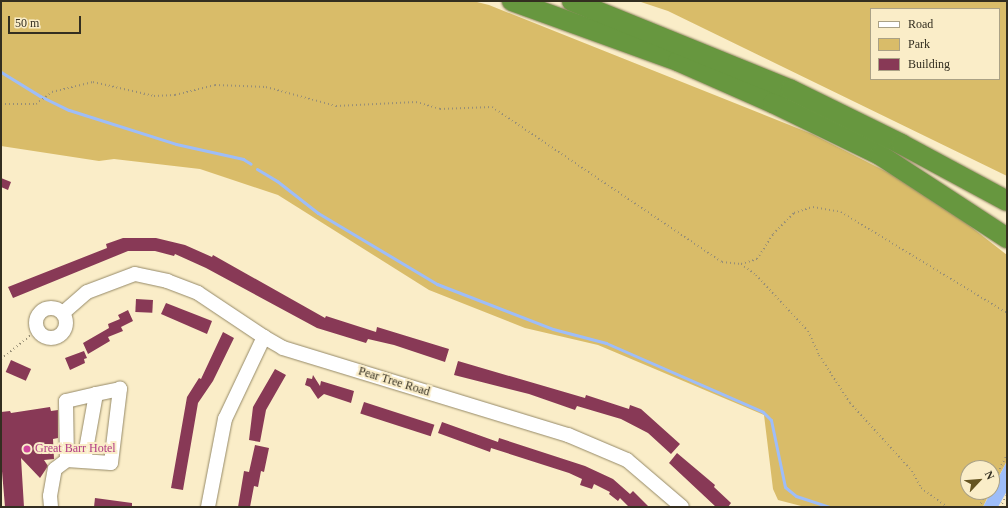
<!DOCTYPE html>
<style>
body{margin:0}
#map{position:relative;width:1008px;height:508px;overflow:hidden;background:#faedc8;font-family:"Times New Roman",serif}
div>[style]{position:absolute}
.green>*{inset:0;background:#d9bc69}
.water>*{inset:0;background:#9ebdf8}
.stream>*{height:3px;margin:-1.5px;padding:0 1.5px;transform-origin:1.5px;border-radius:1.5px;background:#9ebdf8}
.building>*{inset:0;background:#883956;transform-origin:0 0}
.path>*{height:2px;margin-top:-1px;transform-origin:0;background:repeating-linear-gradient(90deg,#988f76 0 1px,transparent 0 4px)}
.roads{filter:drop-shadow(0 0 1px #958967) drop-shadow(0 0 1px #958967)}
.minor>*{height:14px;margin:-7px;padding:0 7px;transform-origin:7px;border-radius:7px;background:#fff}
.minor>.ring{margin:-7px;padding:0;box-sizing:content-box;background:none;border:14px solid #fff;border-radius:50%}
.highway>*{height:20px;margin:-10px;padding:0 10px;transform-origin:10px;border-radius:10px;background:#67973f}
.dots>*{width:11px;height:11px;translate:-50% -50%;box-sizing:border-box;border:2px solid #faedc8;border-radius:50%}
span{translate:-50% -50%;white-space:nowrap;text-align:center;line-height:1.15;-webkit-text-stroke:4px #faedc8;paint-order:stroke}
.street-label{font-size:12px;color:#332e20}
.hotel-label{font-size:12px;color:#b23c85}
.left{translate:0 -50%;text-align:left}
.frame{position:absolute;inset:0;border:2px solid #332e20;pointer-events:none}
.legend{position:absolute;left:870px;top:8px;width:130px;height:72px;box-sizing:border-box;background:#faedc8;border:1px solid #aaa185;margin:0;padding:5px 7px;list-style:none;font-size:12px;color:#332e20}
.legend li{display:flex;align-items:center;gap:8px;height:20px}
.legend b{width:20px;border:1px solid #aaa185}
.north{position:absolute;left:960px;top:460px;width:40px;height:40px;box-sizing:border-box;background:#faedc8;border:1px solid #aaa185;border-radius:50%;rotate:64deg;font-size:11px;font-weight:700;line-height:16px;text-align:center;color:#332e20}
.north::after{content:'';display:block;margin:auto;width:14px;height:18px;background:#655421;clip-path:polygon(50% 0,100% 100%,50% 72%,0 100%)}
.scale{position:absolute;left:8px;top:16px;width:73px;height:18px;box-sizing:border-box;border:2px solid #332e20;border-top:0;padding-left:5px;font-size:12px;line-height:14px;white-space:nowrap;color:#332e20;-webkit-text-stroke:3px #faedc8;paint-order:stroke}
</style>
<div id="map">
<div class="green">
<div style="clip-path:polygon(1px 1px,473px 1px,489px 5px,812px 134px,891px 174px,966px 223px,1007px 255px,1007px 461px,992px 489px,992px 468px,968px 468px,968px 492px,990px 492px,983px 507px,805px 507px,778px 500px,773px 489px,764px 415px,598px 345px,525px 328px,429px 290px,278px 195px,200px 169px,114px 159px,99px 161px,1px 146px)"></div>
<div style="clip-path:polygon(evenodd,638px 1px,1007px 1px,1007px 176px,668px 11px,638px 1px,871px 9px,999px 9px,999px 79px,871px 79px,871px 9px)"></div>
</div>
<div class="water">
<div style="clip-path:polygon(1007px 461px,1007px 491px,998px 507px,983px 507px)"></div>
</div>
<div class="stream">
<div style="left:1px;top:72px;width:46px;rotate:31.6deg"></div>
<div style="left:40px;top:96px;width:32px;rotate:26deg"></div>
<div style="left:69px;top:110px;width:112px;rotate:17.6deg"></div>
<div style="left:176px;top:144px;width:69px;rotate:12.6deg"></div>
<div style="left:243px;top:159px;width:9px;rotate:32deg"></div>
<div style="left:257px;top:169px;width:23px;rotate:31deg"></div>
<div style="left:277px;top:181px;width:52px;rotate:38deg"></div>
<div style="left:318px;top:213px;width:139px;rotate:30.8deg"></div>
<div style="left:437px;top:284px;width:124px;rotate:21.2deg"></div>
<div style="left:553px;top:329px;width:55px;rotate:14.8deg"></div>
<div style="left:606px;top:343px;width:171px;rotate:23.7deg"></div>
<div style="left:763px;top:412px;width:11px;rotate:45deg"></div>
<div style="left:771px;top:420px;width:68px;rotate:78.2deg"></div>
<div style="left:785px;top:487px;width:14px;rotate:39deg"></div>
<div style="left:796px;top:496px;width:35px;rotate:18deg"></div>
</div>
<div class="building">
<div style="clip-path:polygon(1px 178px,11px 182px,8px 190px,1px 187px)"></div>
<div style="clip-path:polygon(123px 238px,156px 238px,185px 245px,212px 257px,213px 255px,325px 318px,326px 316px,376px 332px,377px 327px,449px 349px,445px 362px,394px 345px,368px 339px,366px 343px,317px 328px,206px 268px,175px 254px,174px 256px,155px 251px,128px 251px,13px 298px,8px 287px,107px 248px,106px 244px)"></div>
<div style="left:136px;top:299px;width:17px;height:13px;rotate:3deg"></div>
<div style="clip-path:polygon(166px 303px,212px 321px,207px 334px,161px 314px)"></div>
<div style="clip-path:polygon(128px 310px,133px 321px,121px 327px,123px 331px,108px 337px,110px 341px,88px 354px,83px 343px,109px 328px,108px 324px,120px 319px,118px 315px)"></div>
<div style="clip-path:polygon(223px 332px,234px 338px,213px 381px,198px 403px,183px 490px,171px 488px,187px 397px,199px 378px,201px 379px)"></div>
<div style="clip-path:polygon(84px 351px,87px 358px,84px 359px,85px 363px,70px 370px,65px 358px)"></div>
<div style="left:11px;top:360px;width:22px;height:13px;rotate:24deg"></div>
<div style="clip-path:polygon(458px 361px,585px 398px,586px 395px,629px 409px,630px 405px,641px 409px,680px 444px,671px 454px,648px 433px,621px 419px,577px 406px,575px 410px,529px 394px,454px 375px)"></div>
<div style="clip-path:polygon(275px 369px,286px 375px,266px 410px,260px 442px,249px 440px,253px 407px)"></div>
<div style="clip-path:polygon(313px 375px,320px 386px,321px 381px,354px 391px,351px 403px,324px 394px,318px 399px,310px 387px,305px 385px,307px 378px,312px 379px)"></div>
<div style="left:364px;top:402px;width:74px;height:12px;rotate:18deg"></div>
<div style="clip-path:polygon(50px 407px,51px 411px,58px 410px,58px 438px,53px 439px,54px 459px,44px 460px,48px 466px,40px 478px,21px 458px,24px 507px,5px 507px,1px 459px,1px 412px,10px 411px,11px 413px)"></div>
<div style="clip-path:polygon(442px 422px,498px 442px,499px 438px,585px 466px,613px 479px,630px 494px,633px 491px,649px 507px,629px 507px,620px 498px,618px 501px,609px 494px,610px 492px,594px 484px,592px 489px,580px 485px,582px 479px,569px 473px,491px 448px,490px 452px,438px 433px)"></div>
<div style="clip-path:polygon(255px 445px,269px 448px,264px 472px,261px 471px,258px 487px,254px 486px,250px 507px,238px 507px,244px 471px,249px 472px)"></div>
<div style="clip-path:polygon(677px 453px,715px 485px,714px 487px,731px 503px,728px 507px,716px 507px,669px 463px)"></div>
<div style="clip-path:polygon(95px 498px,132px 503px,132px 507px,94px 507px)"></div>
</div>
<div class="path">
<div style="left:1px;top:104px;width:35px"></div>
<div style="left:36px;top:104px;width:20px;rotate:-37deg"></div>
<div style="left:52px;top:92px;width:42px;rotate:-13.7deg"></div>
<div style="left:93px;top:82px;width:63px;rotate:12.9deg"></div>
<div style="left:154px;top:96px;width:21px;rotate:-3deg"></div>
<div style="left:175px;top:95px;width:41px;rotate:-14deg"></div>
<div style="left:215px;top:85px;width:51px;rotate:2.2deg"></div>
<div style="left:266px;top:87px;width:73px;rotate:15.2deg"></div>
<div style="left:336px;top:106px;width:80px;rotate:-2.9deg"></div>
<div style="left:416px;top:102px;width:25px;rotate:16deg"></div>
<div style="left:440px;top:109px;width:52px;rotate:-2.2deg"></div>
<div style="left:492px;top:107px;width:277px;rotate:34deg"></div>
<div style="left:722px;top:262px;width:19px;rotate:6deg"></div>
<div style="left:741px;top:264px;width:17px;rotate:-17deg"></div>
<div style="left:757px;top:259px;width:30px;rotate:-57deg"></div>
<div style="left:773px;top:234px;width:30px;rotate:-45deg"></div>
<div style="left:794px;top:213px;width:20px;rotate:-18deg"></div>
<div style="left:813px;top:207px;width:28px;rotate:10deg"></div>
<div style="left:841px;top:212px;width:194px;rotate:31.3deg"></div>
<div style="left:741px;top:264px;width:19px;rotate:36deg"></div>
<div style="left:756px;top:275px;width:76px;rotate:47.1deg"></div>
<div style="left:808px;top:331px;width:26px;rotate:65deg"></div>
<div style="left:819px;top:355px;width:57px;rotate:57.1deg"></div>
<div style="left:850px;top:403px;width:92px;rotate:47.6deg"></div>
<div style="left:912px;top:471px;width:19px;rotate:62deg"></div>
<div style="left:921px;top:488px;width:32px;rotate:36deg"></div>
<div style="left:1px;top:359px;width:45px;rotate:-38.7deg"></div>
<div style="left:992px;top:483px;width:32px;rotate:-62deg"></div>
<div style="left:979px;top:507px;width:17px;rotate:-62deg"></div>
<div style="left:1000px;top:507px;width:14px;rotate:-60deg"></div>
</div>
<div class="roads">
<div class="minor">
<div class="ring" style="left:36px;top:308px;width:16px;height:16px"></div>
<div style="left:64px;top:312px;width:30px;rotate:-41deg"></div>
<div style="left:87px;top:292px;width:51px;rotate:-20.6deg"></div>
<div style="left:135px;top:274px;width:33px;rotate:12deg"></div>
<div style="left:167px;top:281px;width:33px;rotate:21deg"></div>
<div style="left:198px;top:293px;width:79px;rotate:33.7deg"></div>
<div style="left:67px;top:460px;width:59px;rotate:-91deg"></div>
<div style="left:66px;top:401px;width:31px;rotate:-13deg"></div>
<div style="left:51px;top:507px;width:11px;rotate:-95deg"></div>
<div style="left:50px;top:496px;width:27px;rotate:-80deg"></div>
<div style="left:55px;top:469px;width:15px;rotate:-37deg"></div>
<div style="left:67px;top:460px;width:44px;rotate:3.9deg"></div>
<div style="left:111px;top:463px;width:75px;rotate:-83.1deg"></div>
<div style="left:120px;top:389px;width:25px;rotate:168deg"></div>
<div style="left:96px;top:394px;width:68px;rotate:100.2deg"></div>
<div style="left:208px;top:507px;width:90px;rotate:-79.1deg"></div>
<div style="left:225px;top:419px;width:91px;rotate:-64.6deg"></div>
<div style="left:264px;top:337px;width:22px;rotate:30deg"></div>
<div style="left:283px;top:348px;width:298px;rotate:17deg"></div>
<div style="left:568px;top:435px;width:64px;rotate:23deg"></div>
<div style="left:627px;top:460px;width:72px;rotate:40.5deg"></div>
</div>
<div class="highway">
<div style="left:512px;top:1px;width:177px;rotate:19.9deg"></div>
<div style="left:678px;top:61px;width:104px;rotate:23.9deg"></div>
<div style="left:773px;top:103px;width:119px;rotate:25.9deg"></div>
<div style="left:880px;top:155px;width:152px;rotate:33.2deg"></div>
<div style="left:572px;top:1px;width:236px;rotate:22.1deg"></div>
<div style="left:791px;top:90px;width:123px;rotate:26.1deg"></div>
<div style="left:901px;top:144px;width:120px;rotate:28.3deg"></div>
</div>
</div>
<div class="dots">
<div style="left:27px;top:449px;background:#d1479c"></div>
</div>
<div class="street-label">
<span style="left:394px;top:382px;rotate:17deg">Pear Tree Road</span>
</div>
<div class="hotel-label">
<span class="left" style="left:35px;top:449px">Great Barr Hotel</span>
</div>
<div class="frame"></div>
<ul class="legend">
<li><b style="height:5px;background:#fff"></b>Road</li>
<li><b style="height:11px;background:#d9bc69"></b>Park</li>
<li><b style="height:11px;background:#883956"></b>Building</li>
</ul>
<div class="north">N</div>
<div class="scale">50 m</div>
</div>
